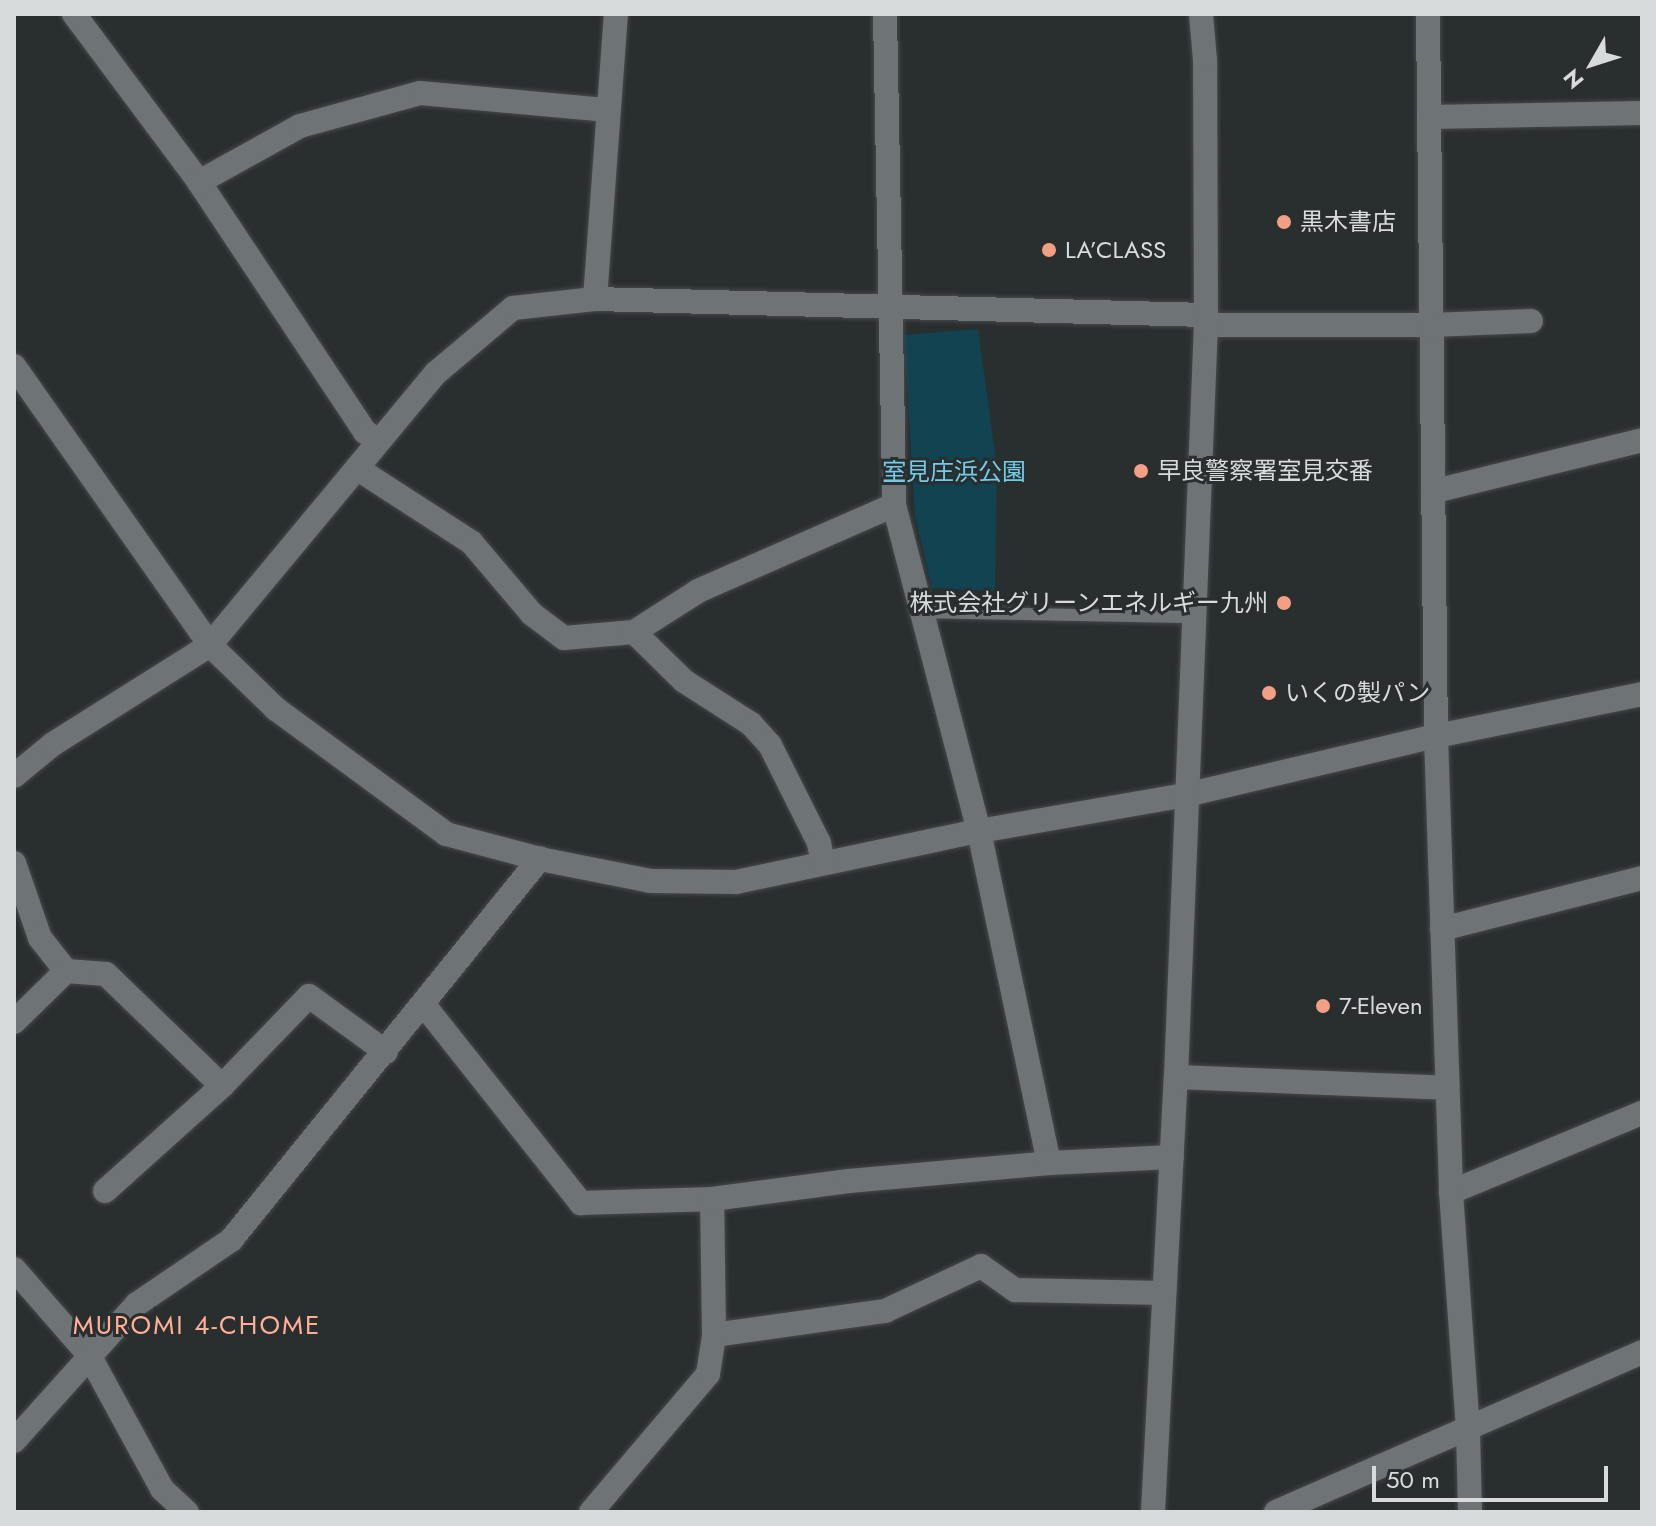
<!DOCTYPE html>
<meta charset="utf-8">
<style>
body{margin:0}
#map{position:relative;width:1656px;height:1526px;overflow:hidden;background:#292e2f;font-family:Jost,"Noto Sans JP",sans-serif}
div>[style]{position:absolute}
.green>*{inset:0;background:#114351}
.roads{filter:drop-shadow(0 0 2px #45494b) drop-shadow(0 0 2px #45494b)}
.lane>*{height:12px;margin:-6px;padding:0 6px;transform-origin:6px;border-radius:6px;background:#6e7376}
.street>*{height:24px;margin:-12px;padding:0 12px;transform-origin:12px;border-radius:12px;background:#6e7376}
.secondary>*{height:24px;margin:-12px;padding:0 12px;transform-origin:12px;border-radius:12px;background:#6e7376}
.dots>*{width:22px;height:22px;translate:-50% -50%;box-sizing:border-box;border:4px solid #292e2f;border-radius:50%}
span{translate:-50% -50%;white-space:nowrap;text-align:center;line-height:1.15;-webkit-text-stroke:6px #292e2f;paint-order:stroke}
.poi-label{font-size:24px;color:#d8dbdc}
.left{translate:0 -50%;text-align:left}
.right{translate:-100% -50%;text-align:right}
.park-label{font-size:24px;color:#72cce9}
.neighbourhood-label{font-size:26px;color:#ffaf96;letter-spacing:2px}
.frame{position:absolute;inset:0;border:16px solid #d8dbdc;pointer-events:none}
.north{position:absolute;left:1552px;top:24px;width:80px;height:80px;-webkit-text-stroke:6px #292e2f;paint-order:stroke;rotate:231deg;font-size:22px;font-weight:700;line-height:32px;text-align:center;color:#d8dbdc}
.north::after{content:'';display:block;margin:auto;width:28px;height:36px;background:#d8dbdc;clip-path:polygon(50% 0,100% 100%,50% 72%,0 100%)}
.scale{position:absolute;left:1372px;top:1466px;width:236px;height:36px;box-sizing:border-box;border:4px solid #d8dbdc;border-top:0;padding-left:10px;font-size:24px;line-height:28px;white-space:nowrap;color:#d8dbdc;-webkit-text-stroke:6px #292e2f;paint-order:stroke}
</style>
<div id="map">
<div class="green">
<div style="clip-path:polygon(978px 329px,997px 467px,995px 591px,932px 588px,915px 516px,904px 335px)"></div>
</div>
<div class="roads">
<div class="lane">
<div style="left:922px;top:612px;width:272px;rotate:1.1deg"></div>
</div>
<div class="street">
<div style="left:74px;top:14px;width:209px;rotate:53.3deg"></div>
<div style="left:199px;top:182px;width:300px;rotate:56.4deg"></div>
<div style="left:365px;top:432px;width:15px;rotate:32deg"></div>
<div style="left:885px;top:14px;width:491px;rotate:88.9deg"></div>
<div style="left:894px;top:505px;width:337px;rotate:75.4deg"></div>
<div style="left:979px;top:831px;width:339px;rotate:78.1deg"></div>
<div style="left:1428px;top:14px;width:722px;rotate:89.37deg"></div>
<div style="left:1436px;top:736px;width:456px;rotate:88.1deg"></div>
<div style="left:1451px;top:1192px;width:207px;rotate:-22.5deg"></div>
<div style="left:1429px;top:117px;width:213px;rotate:-1.1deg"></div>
<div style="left:199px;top:182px;width:115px;rotate:-29deg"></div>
<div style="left:300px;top:126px;width:124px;rotate:-15.4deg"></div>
<div style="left:420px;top:93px;width:189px;rotate:5.2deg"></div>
<div style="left:595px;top:299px;width:286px;rotate:-85.8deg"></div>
<div style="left:1206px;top:325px;width:226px"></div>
<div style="left:1432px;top:325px;width:99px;rotate:-2.3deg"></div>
<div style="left:14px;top:366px;width:341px;rotate:54.9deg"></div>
<div style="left:210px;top:645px;width:92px;rotate:44.1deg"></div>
<div style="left:276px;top:709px;width:211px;rotate:36.3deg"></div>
<div style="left:446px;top:834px;width:97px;rotate:14.9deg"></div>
<div style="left:540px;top:859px;width:113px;rotate:11.2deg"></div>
<div style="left:651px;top:881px;width:85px;rotate:0.7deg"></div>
<div style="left:736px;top:882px;width:248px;rotate:-11.9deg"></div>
<div style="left:979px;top:831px;width:210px;rotate:-9.9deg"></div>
<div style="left:358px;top:469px;width:135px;rotate:32.9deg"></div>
<div style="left:471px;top:542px;width:94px;rotate:49.7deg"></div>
<div style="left:532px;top:614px;width:40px;rotate:37deg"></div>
<div style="left:564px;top:638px;width:70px;rotate:-4.9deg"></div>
<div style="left:634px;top:632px;width:76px;rotate:-32.6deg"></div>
<div style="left:698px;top:591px;width:214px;rotate:-23.7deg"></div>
<div style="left:1435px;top:491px;width:213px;rotate:-13.8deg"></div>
<div style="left:634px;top:632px;width:70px;rotate:44.4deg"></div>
<div style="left:684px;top:681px;width:80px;rotate:32.7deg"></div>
<div style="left:751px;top:724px;width:28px;rotate:48deg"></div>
<div style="left:770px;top:745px;width:110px;rotate:63.4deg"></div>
<div style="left:819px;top:843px;width:20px;rotate:79deg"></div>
<div style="left:14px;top:776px;width:50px;rotate:-39.4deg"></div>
<div style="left:53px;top:744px;width:186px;rotate:-32.2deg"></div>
<div style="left:210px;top:645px;width:354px;rotate:-50.3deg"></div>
<div style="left:436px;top:373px;width:101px;rotate:-40.2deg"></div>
<div style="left:513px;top:308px;width:82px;rotate:-6.3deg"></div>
<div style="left:595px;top:299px;width:611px;rotate:1.5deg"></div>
<div style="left:14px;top:863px;width:79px;rotate:70.9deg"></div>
<div style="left:40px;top:938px;width:42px;rotate:51.8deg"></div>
<div style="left:1442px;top:929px;width:206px;rotate:-14.3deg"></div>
<div style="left:424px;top:1005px;width:253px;rotate:51.6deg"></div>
<div style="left:581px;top:1203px;width:131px;rotate:-1.7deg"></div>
<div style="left:14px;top:1022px;width:73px;rotate:-44.4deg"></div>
<div style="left:66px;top:971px;width:40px;rotate:4.3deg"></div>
<div style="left:106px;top:974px;width:161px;rotate:44deg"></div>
<div style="left:222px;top:1086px;width:125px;rotate:-46deg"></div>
<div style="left:309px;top:996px;width:95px;rotate:36deg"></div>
<div style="left:1176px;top:1077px;width:270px;rotate:2.3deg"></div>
<div style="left:105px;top:1191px;width:157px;rotate:-41.9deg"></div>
<div style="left:1451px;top:1192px;width:239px;rotate:85.9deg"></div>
<div style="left:1468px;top:1430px;width:82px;rotate:88.6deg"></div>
<div style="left:14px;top:1269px;width:114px;rotate:48.9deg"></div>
<div style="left:89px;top:1355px;width:153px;rotate:61.4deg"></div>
<div style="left:162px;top:1489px;width:34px;rotate:43deg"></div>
<div style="left:714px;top:1335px;width:173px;rotate:-8deg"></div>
<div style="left:885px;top:1311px;width:106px;rotate:-25.1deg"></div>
<div style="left:981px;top:1266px;width:42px;rotate:35.2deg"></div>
<div style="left:1015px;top:1290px;width:149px;rotate:1.2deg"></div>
<div style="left:14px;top:1441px;width:184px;rotate:-48.1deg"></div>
<div style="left:137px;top:1304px;width:114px;rotate:-34.2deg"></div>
<div style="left:231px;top:1240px;width:491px;rotate:-51deg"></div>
<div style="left:591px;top:1512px;width:181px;rotate:-49.7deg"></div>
<div style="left:708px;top:1374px;width:39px;rotate:-81deg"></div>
<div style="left:714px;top:1335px;width:136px;rotate:-90.8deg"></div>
<div style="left:712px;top:1199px;width:138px;rotate:-7.5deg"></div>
<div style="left:849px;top:1181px;width:201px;rotate:-5.1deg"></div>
<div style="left:1049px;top:1163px;width:123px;rotate:-2.8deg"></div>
</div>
<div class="secondary">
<div style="left:1186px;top:795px;width:257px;rotate:-13.3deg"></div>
<div style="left:1436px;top:736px;width:210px;rotate:-11.5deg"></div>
<div style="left:1153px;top:1512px;width:436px;rotate:-87deg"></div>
<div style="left:1176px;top:1077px;width:753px;rotate:-87.72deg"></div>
<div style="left:1206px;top:325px;width:265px;rotate:-90.2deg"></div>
<div style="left:1205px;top:60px;width:46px;rotate:-95deg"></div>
<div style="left:1276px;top:1512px;width:399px;rotate:-23.6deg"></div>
</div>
</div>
<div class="dots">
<div style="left:1284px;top:222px;background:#f39f84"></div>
<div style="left:1049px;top:250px;background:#f39f84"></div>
<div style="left:1141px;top:471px;background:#f39f84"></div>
<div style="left:1284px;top:603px;background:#f39f84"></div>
<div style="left:1269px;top:693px;background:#f39f84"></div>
<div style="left:1323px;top:1006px;background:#f39f84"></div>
</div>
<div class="poi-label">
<span class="left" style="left:1300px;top:222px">黒木書店</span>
<span class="left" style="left:1065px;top:250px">LA’CLASS</span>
<span class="left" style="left:1157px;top:471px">早良警察署室見交番</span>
<span class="right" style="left:1268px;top:603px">株式会社グリーンエネルギー九州</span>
<span class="left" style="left:1285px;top:693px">いくの製パン</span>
<span class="left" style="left:1339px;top:1006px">7-Eleven</span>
</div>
<div class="park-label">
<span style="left:954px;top:472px">室見庄浜公園</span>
</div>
<div class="neighbourhood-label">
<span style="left:197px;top:1326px">MUROMI 4-CHOME</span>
</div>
<div class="frame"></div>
<div class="north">N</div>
<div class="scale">50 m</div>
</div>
